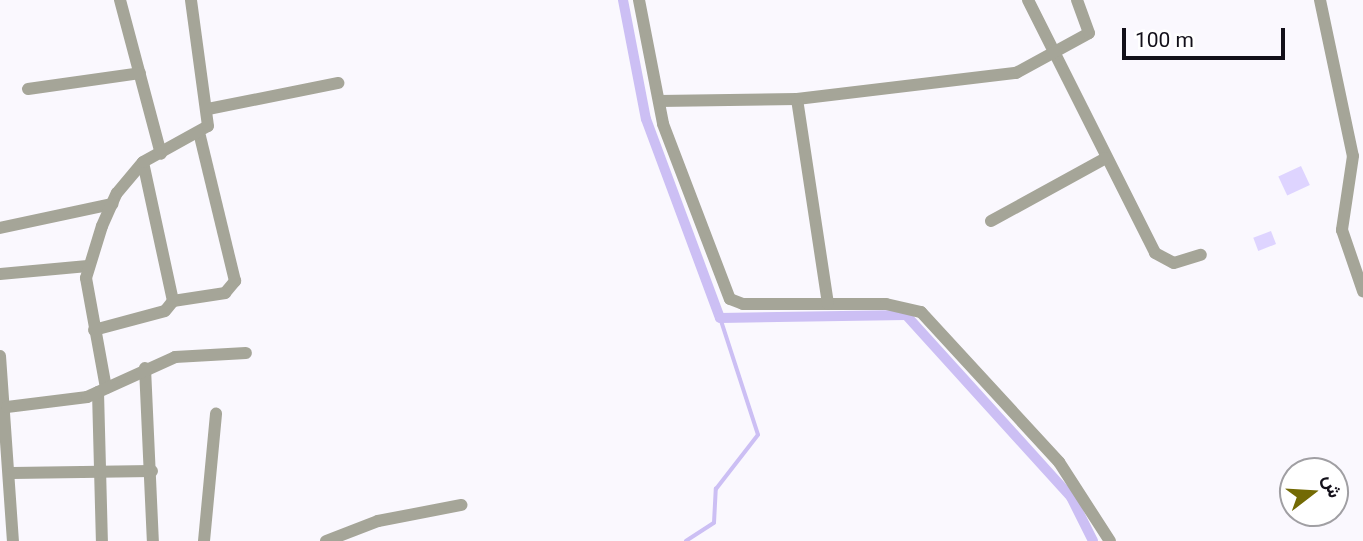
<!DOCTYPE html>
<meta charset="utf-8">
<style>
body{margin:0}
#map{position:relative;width:1363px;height:541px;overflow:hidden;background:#faf8fe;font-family:Roboto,Vazirmatn,sans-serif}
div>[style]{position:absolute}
.stream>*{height:3.5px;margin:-1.75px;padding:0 1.75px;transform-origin:1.75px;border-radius:1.75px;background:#ccbff4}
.canal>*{height:10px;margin:-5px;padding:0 5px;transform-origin:5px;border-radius:5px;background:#ccbff4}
.building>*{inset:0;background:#ded4ff;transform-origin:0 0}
.minor>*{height:12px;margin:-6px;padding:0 6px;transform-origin:6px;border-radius:6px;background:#a5a598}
span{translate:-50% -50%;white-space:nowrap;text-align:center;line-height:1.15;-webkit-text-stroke:6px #fff;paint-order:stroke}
.north{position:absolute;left:1279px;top:457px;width:70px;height:70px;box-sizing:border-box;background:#fff;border:2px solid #a09fa3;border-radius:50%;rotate:73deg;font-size:19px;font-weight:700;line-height:28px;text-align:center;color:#120f19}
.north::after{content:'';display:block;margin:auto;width:24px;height:32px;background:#736a04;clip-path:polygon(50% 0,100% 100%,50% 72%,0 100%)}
.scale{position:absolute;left:1122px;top:28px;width:163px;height:32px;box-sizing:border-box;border:4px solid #120f19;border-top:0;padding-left:9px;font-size:21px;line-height:24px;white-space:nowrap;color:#120f19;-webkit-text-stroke:5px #fff;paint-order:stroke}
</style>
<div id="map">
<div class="stream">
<div style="left:686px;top:541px;width:33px;rotate:-33deg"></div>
<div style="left:714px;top:523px;width:34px;rotate:-87deg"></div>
<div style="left:716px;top:489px;width:68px;rotate:-52.1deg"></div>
<div style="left:758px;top:435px;width:123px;rotate:-108deg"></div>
</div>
<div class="canal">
<div style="left:623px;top:0;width:121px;rotate:79.1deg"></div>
<div style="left:646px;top:119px;width:212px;rotate:69.6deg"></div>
<div style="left:720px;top:318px;width:186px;rotate:-0.9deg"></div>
<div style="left:906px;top:315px;width:246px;rotate:47.8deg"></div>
<div style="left:1071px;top:497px;width:49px;rotate:63.4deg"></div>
</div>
<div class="building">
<div style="left:1301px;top:166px;width:21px;height:25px;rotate:65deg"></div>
<div style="left:1271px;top:231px;width:14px;height:19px;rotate:69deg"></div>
</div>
<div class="minor">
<div style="left:120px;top:0;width:159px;rotate:75.1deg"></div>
<div style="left:639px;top:0;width:126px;rotate:79deg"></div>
<div style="left:663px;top:124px;width:187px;rotate:69.1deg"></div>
<div style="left:730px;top:299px;width:14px;rotate:21deg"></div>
<div style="left:743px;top:304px;width:143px"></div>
<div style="left:886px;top:304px;width:36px;rotate:13deg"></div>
<div style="left:921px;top:312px;width:204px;rotate:47.4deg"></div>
<div style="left:1059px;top:462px;width:94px;rotate:57.2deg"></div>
<div style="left:1028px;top:0;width:283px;rotate:63.3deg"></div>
<div style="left:1155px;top:253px;width:21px;rotate:28deg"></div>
<div style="left:1174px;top:263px;width:28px;rotate:-17deg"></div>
<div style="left:1320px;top:0;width:159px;rotate:78.1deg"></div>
<div style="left:1353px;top:156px;width:75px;rotate:98.5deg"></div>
<div style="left:1342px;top:230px;width:65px;rotate:71deg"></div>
<div style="left:28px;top:89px;width:113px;rotate:-8.1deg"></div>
<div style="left:797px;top:99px;width:221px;rotate:-6.8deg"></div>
<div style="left:1016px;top:73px;width:83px;rotate:-28.7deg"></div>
<div style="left:1089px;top:33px;width:35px;rotate:-110deg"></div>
<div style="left:659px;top:101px;width:138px;rotate:-0.8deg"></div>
<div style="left:797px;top:99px;width:207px;rotate:81.4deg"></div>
<div style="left:208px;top:109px;width:133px;rotate:-11.3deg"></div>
<div style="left:991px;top:221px;width:131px;rotate:-28.7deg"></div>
<div style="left:0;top:228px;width:115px;rotate:-12.1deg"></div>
<div style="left:0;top:274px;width:88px;rotate:-5.2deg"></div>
<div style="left:173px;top:301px;width:53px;rotate:-8.7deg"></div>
<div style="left:225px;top:293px;width:16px;rotate:-50deg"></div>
<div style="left:235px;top:281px;width:149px;rotate:-103.6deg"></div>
<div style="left:94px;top:330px;width:73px;rotate:-15deg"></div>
<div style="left:165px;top:311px;width:13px;rotate:-51deg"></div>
<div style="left:173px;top:301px;width:142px;rotate:-102.2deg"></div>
<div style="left:0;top:356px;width:185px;rotate:86deg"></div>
<div style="left:145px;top:368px;width:173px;rotate:87.4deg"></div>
<div style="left:106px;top:388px;width:112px;rotate:-100.3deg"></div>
<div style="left:86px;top:278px;width:54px;rotate:-72.9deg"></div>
<div style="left:102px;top:226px;width:36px;rotate:-66deg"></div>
<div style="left:117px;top:193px;width:40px;rotate:-50deg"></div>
<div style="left:143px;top:162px;width:74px;rotate:-29deg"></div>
<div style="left:208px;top:126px;width:127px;rotate:-97.7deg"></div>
<div style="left:98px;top:392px;width:149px;rotate:88.5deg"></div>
<div style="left:7px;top:407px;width:81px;rotate:-7.1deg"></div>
<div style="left:87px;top:397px;width:97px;rotate:-24.4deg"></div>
<div style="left:175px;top:357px;width:71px;rotate:-3.2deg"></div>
<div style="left:12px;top:473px;width:140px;rotate:-0.8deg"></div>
<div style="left:204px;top:541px;width:128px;rotate:-84.6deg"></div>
<div style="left:326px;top:541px;width:56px;rotate:-21deg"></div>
<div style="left:378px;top:521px;width:85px;rotate:-10.9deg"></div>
</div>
<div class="north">ش</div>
<div class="scale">100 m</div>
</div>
